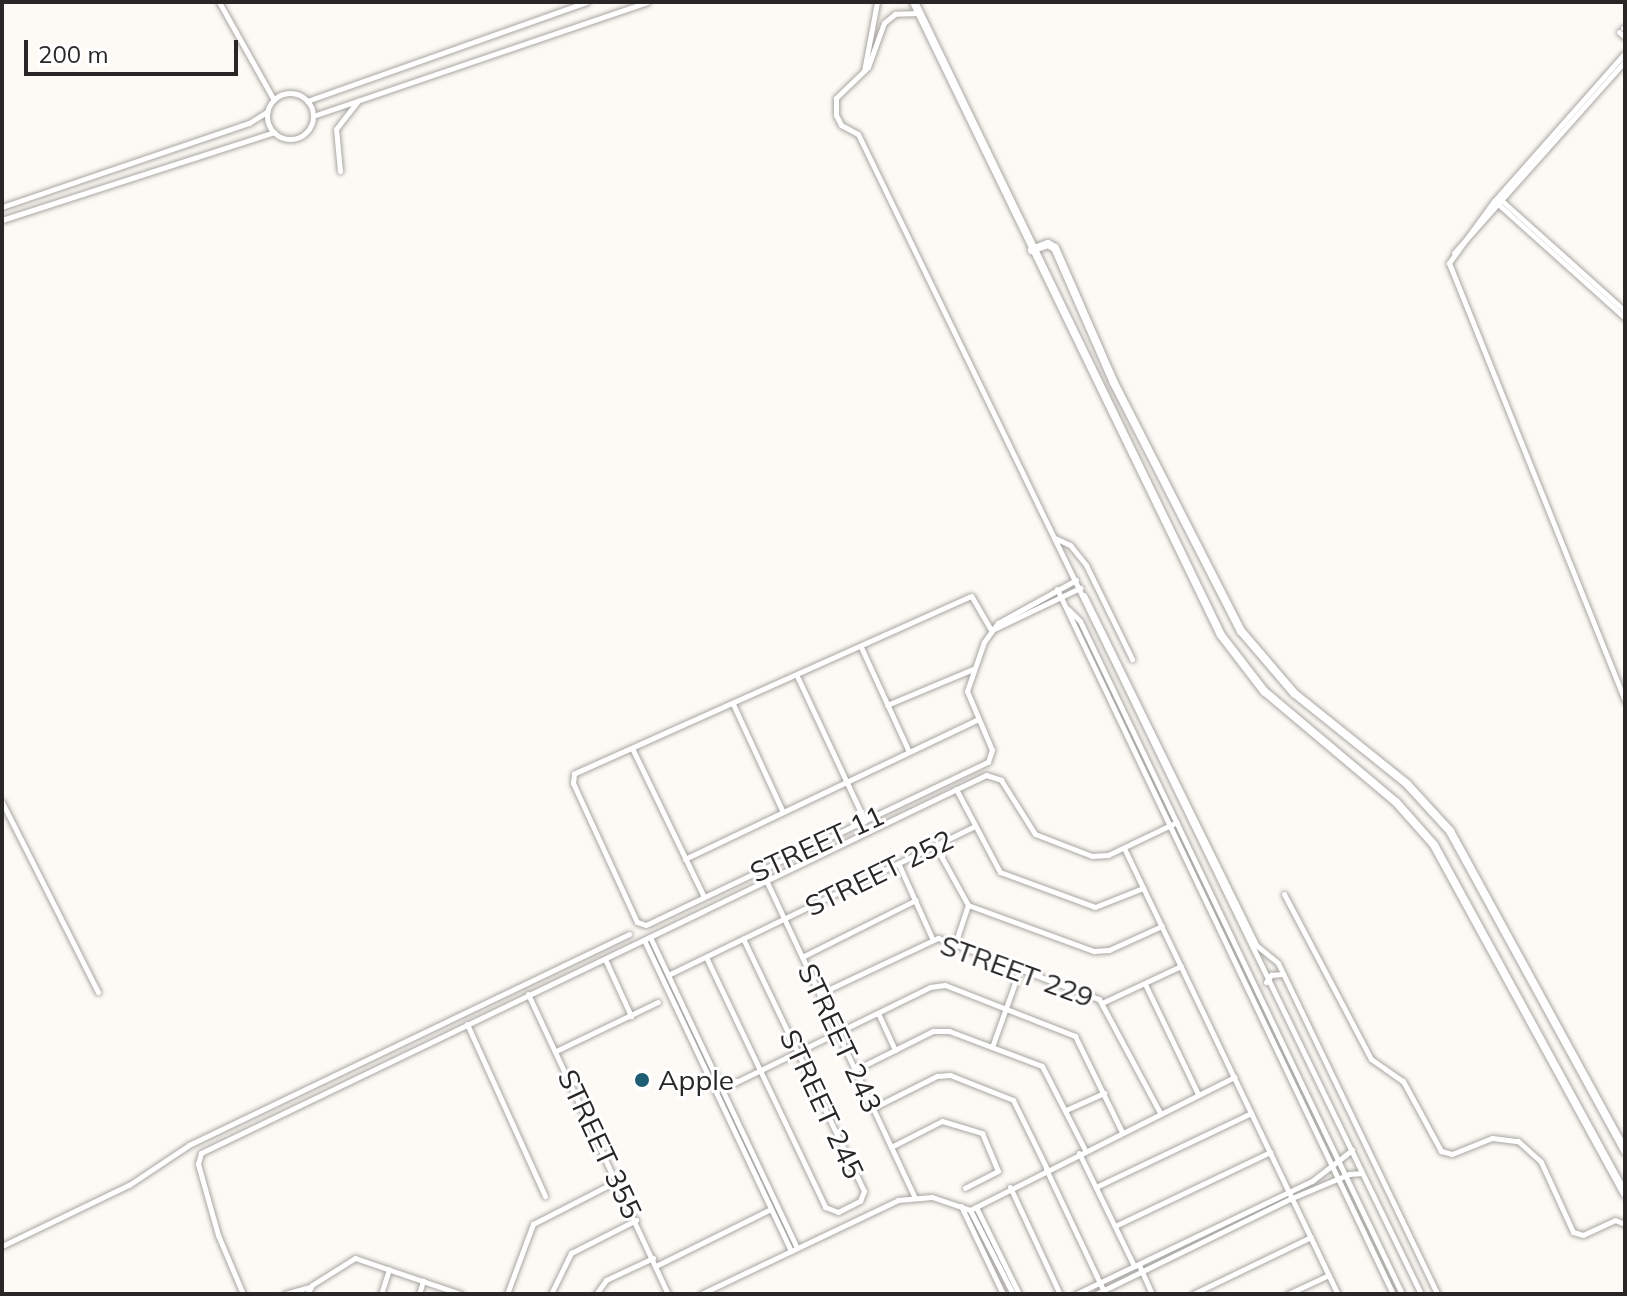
<!DOCTYPE html>
<style>
body{margin:0}
#map{position:relative;width:1627px;height:1296px;overflow:hidden;background:#fdfaf5;font-family:Mulish,sans-serif}
div>[style]{position:absolute}
.roads{filter:drop-shadow(0 0 2px #a9a6a2) drop-shadow(0 0 2px #a9a6a2)}
.street>*{height:5px;margin:-2.5px;padding:0 2.5px;transform-origin:2.5px;border-radius:2.5px;background:#fff}
.street>.ring{margin:-2.5px;padding:0;box-sizing:content-box;background:none;border:5px solid #fff;border-radius:50%}
.secondary>*{height:8px;margin:-4px;padding:0 4px;transform-origin:4px;border-radius:4px;background:#fff}
.dots>*{width:22px;height:22px;translate:-50% -50%;box-sizing:border-box;border:4px solid #fff;border-radius:50%}
span{translate:-50% -50%;white-space:nowrap;text-align:center;line-height:1.15;-webkit-text-stroke:6px #fff;paint-order:stroke}
.street-label{font-size:28px;color:#282725}
.poi-label{font-size:28px;color:#282725}
.left{translate:0 -50%;text-align:left}
.frame{position:absolute;inset:0;border:4px solid #282725;pointer-events:none}
.scale{position:absolute;left:24px;top:40px;width:214px;height:36px;box-sizing:border-box;border:4px solid #282725;border-top:0;padding-left:10px;font-size:24px;line-height:28px;white-space:nowrap;color:#282725;-webkit-text-stroke:6px #fff;paint-order:stroke}
</style>
<div id="map">
<div class="roads">
<div class="street">
<div style="left:219px;top:2px;width:112px;rotate:60.7deg"></div>
<div style="left:920px;top:13px;width:25px;rotate:178deg"></div>
<div style="left:895px;top:14px;width:14px;rotate:141deg"></div>
<div style="left:884px;top:23px;width:47px;rotate:110deg"></div>
<div style="left:868px;top:67px;width:45px;rotate:135.9deg"></div>
<div style="left:836px;top:98px;width:17px;rotate:90deg"></div>
<div style="left:836px;top:115px;width:11px;rotate:63deg"></div>
<div style="left:841px;top:125px;width:19px;rotate:28deg"></div>
<div style="left:858px;top:134px;width:1289px;rotate:64.11deg"></div>
<div style="left:1623px;top:28px;width:2px;rotate:27deg"></div>
<div style="left:1619px;top:32px;width:8px;rotate:40deg"></div>
<div style="left:1625px;top:53px;width:198px;rotate:131.5deg"></div>
<div style="left:1494px;top:201px;width:77px;rotate:126deg"></div>
<div style="left:1449px;top:263px;width:472px;rotate:68.1deg"></div>
<div style="left:864px;top:71px;width:70px;rotate:-79.3deg"></div>
<div class="ring" style="left:267px;top:93px;width:41px;height:41px"></div>
<div style="left:307px;top:101px;width:297px;rotate:-19.5deg"></div>
<div style="left:313px;top:116px;width:353px;rotate:-18.8deg"></div>
<div style="left:340px;top:171px;width:42px;rotate:-95.4deg"></div>
<div style="left:336px;top:129px;width:36px;rotate:-52deg"></div>
<div style="left:1500px;top:199px;width:168px;rotate:41.9deg"></div>
<div style="left:1498px;top:204px;width:171px;rotate:41.9deg"></div>
<div style="left:2px;top:207px;width:261px;rotate:-18.8deg"></div>
<div style="left:249px;top:123px;width:22px;rotate:-32deg"></div>
<div style="left:2px;top:220px;width:286px;rotate:-17.9deg"></div>
<div style="left:1454px;top:253px;width:257px;rotate:-48.3deg"></div>
<div style="left:1055px;top:538px;width:17px;rotate:25deg"></div>
<div style="left:1070px;top:545px;width:26px;rotate:51deg"></div>
<div style="left:1086px;top:565px;width:105px;rotate:63.9deg"></div>
<div style="left:1057px;top:589px;width:781px;rotate:64.52deg"></div>
<div style="left:1084px;top:595px;width:390px;rotate:63.8deg"></div>
<div style="left:1256px;top:945px;width:28px;rotate:39deg"></div>
<div style="left:1278px;top:963px;width:367px;rotate:64.3deg"></div>
<div style="left:1068px;top:609px;width:17px;rotate:45deg"></div>
<div style="left:1080px;top:621px;width:746px;rotate:64.43deg"></div>
<div style="left:991px;top:630px;width:39px;rotate:-120deg"></div>
<div style="left:971px;top:596px;width:435px;rotate:155.9deg"></div>
<div style="left:574px;top:774px;width:9px;rotate:96deg"></div>
<div style="left:573px;top:783px;width:153px;rotate:65.3deg"></div>
<div style="left:637px;top:922px;width:9px;rotate:18deg"></div>
<div style="left:646px;top:925px;width:379px;rotate:-25.5deg"></div>
<div style="left:988px;top:762px;width:13px;rotate:-72deg"></div>
<div style="left:992px;top:750px;width:64px;rotate:-113deg"></div>
<div style="left:967px;top:691px;width:52px;rotate:-70.9deg"></div>
<div style="left:984px;top:642px;width:24px;rotate:-54deg"></div>
<div style="left:998px;top:623px;width:89px;rotate:-28.9deg"></div>
<div style="left:992px;top:630px;width:98px;rotate:-25.5deg"></div>
<div style="left:861px;top:647px;width:115px;rotate:65.4deg"></div>
<div style="left:797px;top:676px;width:160px;rotate:64.9deg"></div>
<div style="left:733px;top:704px;width:119px;rotate:65.2deg"></div>
<div style="left:887px;top:705px;width:93px;rotate:-22.7deg"></div>
<div style="left:632px;top:748px;width:165px;rotate:64.2deg"></div>
<div style="left:956px;top:789px;width:94px;rotate:62.1deg"></div>
<div style="left:1000px;top:872px;width:101px;rotate:20.2deg"></div>
<div style="left:1095px;top:907px;width:52px;rotate:-21.6deg"></div>
<div style="left:2px;top:802px;width:213px;rotate:63.2deg"></div>
<div style="left:936px;top:847px;width:66px;rotate:61.1deg"></div>
<div style="left:968px;top:905px;width:134px;rotate:20.1deg"></div>
<div style="left:1094px;top:951px;width:15px;rotate:-4deg"></div>
<div style="left:1109px;top:950px;width:58px;rotate:-24.4deg"></div>
<div style="left:1124px;top:848px;width:495px;rotate:64.4deg"></div>
<div style="left:685px;top:859px;width:323px;rotate:-25.5deg"></div>
<div style="left:899px;top:865px;width:80px;rotate:65.7deg"></div>
<div style="left:766px;top:880px;width:349px;rotate:64.9deg"></div>
<div style="left:1284px;top:894px;width:187px;rotate:62.2deg"></div>
<div style="left:1371px;top:1059px;width:39px;rotate:35deg"></div>
<div style="left:1403px;top:1081px;width:80px;rotate:61.5deg"></div>
<div style="left:1441px;top:1151px;width:11px;rotate:15deg"></div>
<div style="left:1452px;top:1154px;width:43px;rotate:-21.8deg"></div>
<div style="left:1492px;top:1138px;width:26px;rotate:7deg"></div>
<div style="left:1518px;top:1141px;width:31px;rotate:42deg"></div>
<div style="left:1541px;top:1162px;width:77px;rotate:65.4deg"></div>
<div style="left:1573px;top:1232px;width:10px;rotate:17deg"></div>
<div style="left:1583px;top:1235px;width:35px;rotate:-25deg"></div>
<div style="left:1615px;top:1220px;width:11px;rotate:22deg"></div>
<div style="left:650px;top:937px;width:344px;rotate:64.7deg"></div>
<div style="left:644px;top:940px;width:344px;rotate:64.7deg"></div>
<div style="left:955px;top:944px;width:41px;rotate:-71.6deg"></div>
<div style="left:706px;top:957px;width:277px;rotate:64.5deg"></div>
<div style="left:825px;top:1207px;width:14px;rotate:21deg"></div>
<div style="left:838px;top:1212px;width:25px;rotate:-27deg"></div>
<div style="left:860px;top:1201px;width:11px;rotate:-68deg"></div>
<div style="left:864px;top:1191px;width:280px;rotate:-115.6deg"></div>
<div style="left:802px;top:957px;width:127px;rotate:-26.6deg"></div>
<div style="left:605px;top:959px;width:63px;rotate:65.5deg"></div>
<div style="left:668px;top:975px;width:339px;rotate:-25.9deg"></div>
<div style="left:1266px;top:982px;width:9px;rotate:-54deg"></div>
<div style="left:1271px;top:975px;width:12px;rotate:-5deg"></div>
<div style="left:1145px;top:984px;width:122px;rotate:64.3deg"></div>
<div style="left:528px;top:994px;width:331px;rotate:65deg"></div>
<div style="left:819px;top:994px;width:132px;rotate:-25.2deg"></div>
<div style="left:938px;top:938px;width:172px;rotate:20.8deg"></div>
<div style="left:1099px;top:999px;width:129px;rotate:61.8deg"></div>
<div style="left:1104px;top:1002px;width:85px;rotate:-25.1deg"></div>
<div style="left:878px;top:1013px;width:41px;rotate:65.3deg"></div>
<div style="left:467px;top:1024px;width:189px;rotate:65.6deg"></div>
<div style="left:992px;top:1047px;width:83px;rotate:-70.3deg"></div>
<div style="left:556px;top:1051px;width:113px;rotate:-25.7deg"></div>
<div style="left:855px;top:1070px;width:87px;rotate:-26.6deg"></div>
<div style="left:933px;top:1031px;width:16px"></div>
<div style="left:949px;top:1031px;width:99px;rotate:20.6deg"></div>
<div style="left:1042px;top:1066px;width:94px;rotate:62.9deg"></div>
<div style="left:722px;top:1089px;width:232px;rotate:-26.1deg"></div>
<div style="left:930px;top:987px;width:15px;rotate:-8deg"></div>
<div style="left:945px;top:985px;width:140px;rotate:21.4deg"></div>
<div style="left:1075px;top:1036px;width:107px;rotate:63.9deg"></div>
<div style="left:873px;top:1108px;width:72px;rotate:-26.6deg"></div>
<div style="left:937px;top:1076px;width:13px;rotate:-4deg"></div>
<div style="left:950px;top:1075px;width:68px;rotate:21.6deg"></div>
<div style="left:1013px;top:1100px;width:77px;rotate:63.8deg"></div>
<div style="left:1066px;top:1110px;width:42px;rotate:-24.1deg"></div>
<div style="left:891px;top:1147px;width:57px;rotate:-27deg"></div>
<div style="left:942px;top:1121px;width:42px;rotate:16.7deg"></div>
<div style="left:982px;top:1133px;width:41px;rotate:67.2deg"></div>
<div style="left:998px;top:1171px;width:37px;rotate:153deg"></div>
<div style="left:1079px;top:1153px;width:126px;rotate:64deg"></div>
<div style="left:1046px;top:1169px;width:138px;rotate:64.7deg"></div>
<div style="left:1010px;top:1187px;width:118px;rotate:65deg"></div>
<div style="left:1096px;top:1187px;width:172px;rotate:-25.5deg"></div>
<div style="left:961px;top:1206px;width:98px;rotate:64.5deg"></div>
<div style="left:976px;top:1207px;width:97px;rotate:63.7deg"></div>
<div style="left:970px;top:1210px;width:296px;rotate:-26.7deg"></div>
<div style="left:970px;top:1210px;width:94px;rotate:62.9deg"></div>
<div style="left:1115px;top:1226px;width:172px;rotate:-25.5deg"></div>
<div style="left:2px;top:1246px;width:141px;rotate:-25.7deg"></div>
<div style="left:129px;top:1185px;width:72px;rotate:-33.7deg"></div>
<div style="left:189px;top:1145px;width:488px;rotate:-25.6deg"></div>
<div style="left:1139px;top:1265px;width:32px;rotate:66deg"></div>
<div style="left:656px;top:1266px;width:128px;rotate:-26.4deg"></div>
<div style="left:243px;top:1294px;width:64px;rotate:-113deg"></div>
<div style="left:218px;top:1235px;width:74px;rotate:-105.7deg"></div>
<div style="left:198px;top:1164px;width:11px;rotate:-75deg"></div>
<div style="left:201px;top:1153px;width:871px;rotate:-25.71deg"></div>
<div style="left:986px;top:775px;width:16px;rotate:18deg"></div>
<div style="left:1001px;top:780px;width:64px;rotate:57.8deg"></div>
<div style="left:1035px;top:834px;width:61px;rotate:21.1deg"></div>
<div style="left:1092px;top:856px;width:16px;rotate:-4deg"></div>
<div style="left:1108px;top:855px;width:76px;rotate:-25.6deg"></div>
<div style="left:285px;top:1294px;width:25px;rotate:-16deg"></div>
<div style="left:307px;top:1294px;width:10px;rotate:-61deg"></div>
<div style="left:312px;top:1285px;width:51px;rotate:-32.1deg"></div>
<div style="left:355px;top:1258px;width:112px;rotate:18.8deg"></div>
<div style="left:381px;top:1294px;width:26px;rotate:-72deg"></div>
<div style="left:419px;top:1294px;width:14px;rotate:-73deg"></div>
<div style="left:507px;top:1294px;width:75px;rotate:-69.6deg"></div>
<div style="left:533px;top:1224px;width:97px;rotate:-27.1deg"></div>
<div style="left:551px;top:1294px;width:46px;rotate:-64deg"></div>
<div style="left:571px;top:1253px;width:73px;rotate:-26.9deg"></div>
<div style="left:596px;top:1294px;width:17px;rotate:-54deg"></div>
<div style="left:606px;top:1280px;width:52px;rotate:-25.1deg"></div>
<div style="left:701px;top:1294px;width:218px;rotate:-25.5deg"></div>
<div style="left:898px;top:1200px;width:34px;rotate:-5deg"></div>
<div style="left:932px;top:1197px;width:40px;rotate:18.9deg"></div>
<div style="left:1076px;top:1294px;width:262px;rotate:-25.6deg"></div>
<div style="left:1312px;top:1181px;width:51px;rotate:-37.8deg"></div>
<div style="left:1096px;top:1294px;width:218px;rotate:-26.1deg"></div>
<div style="left:1292px;top:1198px;width:62px;rotate:-22.8deg"></div>
<div style="left:1349px;top:1174px;width:13px;rotate:-4deg"></div>
<div style="left:1193px;top:1294px;width:131px;rotate:-25.8deg"></div>
<div style="left:1288px;top:1294px;width:45px;rotate:-24.9deg"></div>
</div>
<div class="secondary">
<div style="left:914px;top:2px;width:704px;rotate:64.13deg"></div>
<div style="left:1221px;top:635px;width:71px;rotate:52.5deg"></div>
<div style="left:1264px;top:691px;width:172px;rotate:40.1deg"></div>
<div style="left:1396px;top:802px;width:57px;rotate:48.5deg"></div>
<div style="left:1434px;top:845px;width:398px;rotate:61.3deg"></div>
<div style="left:1032px;top:250px;width:17px;rotate:-21deg"></div>
<div style="left:1048px;top:244px;width:8px;rotate:30deg"></div>
<div style="left:1055px;top:248px;width:147px;rotate:66.4deg"></div>
<div style="left:1114px;top:383px;width:279px;rotate:62.9deg"></div>
<div style="left:1241px;top:631px;width:82px;rotate:49.5deg"></div>
<div style="left:1294px;top:693px;width:145px;rotate:38.8deg"></div>
<div style="left:1407px;top:784px;width:64px;rotate:47.5deg"></div>
<div style="left:1450px;top:831px;width:365px;rotate:61.3deg"></div>
</div>
</div>
<div class="dots">
<div style="left:642px;top:1080px;background:#1f5d74"></div>
</div>
<div class="street-label">
<span style="left:817px;top:844px;rotate:-25deg">STREET 11</span>
<span style="left:879px;top:873px;rotate:-26deg">STREET 252</span>
<span style="left:1017px;top:971px;rotate:20deg">STREET 229</span>
<span style="left:840px;top:1038px;rotate:65deg">STREET 243</span>
<span style="left:822px;top:1104px;rotate:65deg">STREET 245</span>
<span style="left:600px;top:1144px;rotate:65deg">STREET 355</span>
</div>
<div class="poi-label">
<span class="left" style="left:658px;top:1080px">Apple</span>
</div>
<div class="frame"></div>
<div class="scale">200 m</div>
</div>
